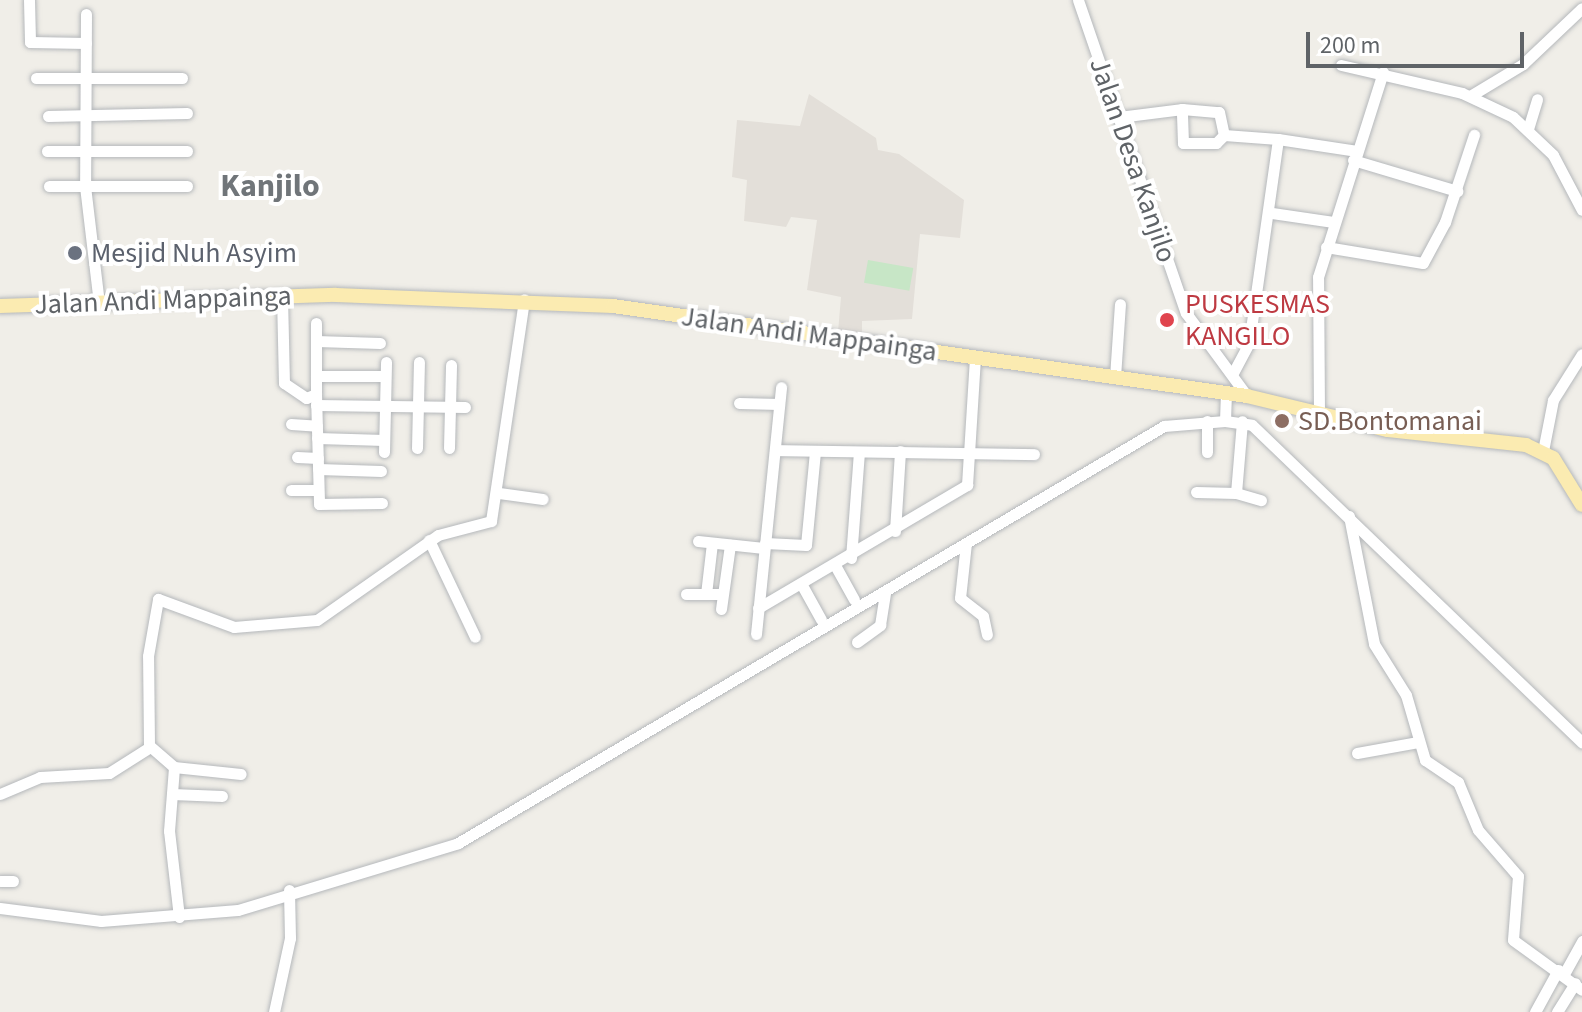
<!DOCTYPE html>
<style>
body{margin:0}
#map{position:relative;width:1582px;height:1012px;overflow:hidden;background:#f0eee8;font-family:"Source Sans 3",sans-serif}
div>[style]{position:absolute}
.education>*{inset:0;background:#e3dfd9}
.green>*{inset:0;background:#c7e6c6;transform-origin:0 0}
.roads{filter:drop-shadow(0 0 2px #b5b8bb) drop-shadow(0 0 2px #b5b8bb)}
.minor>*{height:11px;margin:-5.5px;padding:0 5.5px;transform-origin:5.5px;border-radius:5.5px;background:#fff}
.major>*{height:14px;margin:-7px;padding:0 7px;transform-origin:7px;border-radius:7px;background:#fbebb1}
.dots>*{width:22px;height:22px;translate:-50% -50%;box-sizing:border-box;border:4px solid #fff;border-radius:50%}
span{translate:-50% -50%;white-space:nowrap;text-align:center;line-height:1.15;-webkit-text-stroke:8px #fff;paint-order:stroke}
.street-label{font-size:28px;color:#5f6367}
.worship-label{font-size:28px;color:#5b616d}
.left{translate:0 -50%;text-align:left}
.health-label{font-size:28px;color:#be3a42}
.education-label{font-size:28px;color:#785e54}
.quarter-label{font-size:32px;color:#707579;font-weight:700}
.scale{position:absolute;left:1306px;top:32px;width:218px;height:36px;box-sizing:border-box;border:4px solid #5f6367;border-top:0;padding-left:10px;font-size:24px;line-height:28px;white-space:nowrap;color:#5f6367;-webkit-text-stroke:6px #fff;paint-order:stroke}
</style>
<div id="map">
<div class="education">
<div style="clip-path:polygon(809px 94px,876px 138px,878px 150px,899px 154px,964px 200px,960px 238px,920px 234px,912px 319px,862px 321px,862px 336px,838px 332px,841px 297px,807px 290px,817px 220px,791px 217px,786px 227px,744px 221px,747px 180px,732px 177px,737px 120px,800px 126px)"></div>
</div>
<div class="green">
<div style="left:868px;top:260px;width:46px;height:23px;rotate:10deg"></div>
</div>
<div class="roads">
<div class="minor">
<div style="left:29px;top:0;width:42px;rotate:88.6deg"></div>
<div style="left:30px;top:42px;width:56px;rotate:1deg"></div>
<div style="left:1078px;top:0;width:331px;rotate:71deg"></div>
<div style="left:1186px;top:313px;width:103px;rotate:53.7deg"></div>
<div style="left:86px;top:14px;width:172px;rotate:90.3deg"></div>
<div style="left:85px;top:186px;width:119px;rotate:83.2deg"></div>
<div style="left:1341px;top:65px;width:124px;rotate:13deg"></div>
<div style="left:1462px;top:93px;width:56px;rotate:25.2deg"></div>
<div style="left:1513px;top:117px;width:55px;rotate:43.5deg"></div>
<div style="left:1553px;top:155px;width:62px;rotate:62.2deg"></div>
<div style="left:36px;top:78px;width:146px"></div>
<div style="left:1470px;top:96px;width:62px;rotate:-31.1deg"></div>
<div style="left:1523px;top:64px;width:81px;rotate:-43.5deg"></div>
<div style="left:48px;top:116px;width:139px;rotate:-1.2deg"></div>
<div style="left:1119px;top:117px;width:64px;rotate:-7.2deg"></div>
<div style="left:1182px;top:109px;width:37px;rotate:5deg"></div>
<div style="left:1219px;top:112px;width:24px;rotate:78deg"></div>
<div style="left:1224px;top:135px;width:11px;rotate:135deg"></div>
<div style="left:1216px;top:143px;width:33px;rotate:180deg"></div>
<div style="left:1183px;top:143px;width:34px;rotate:-92deg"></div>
<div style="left:1528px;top:129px;width:31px;rotate:-73deg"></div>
<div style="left:1224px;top:135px;width:54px;rotate:4.2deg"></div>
<div style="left:47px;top:151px;width:140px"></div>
<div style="left:1353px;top:160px;width:109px;rotate:16.6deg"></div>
<div style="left:49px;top:186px;width:138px"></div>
<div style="left:1272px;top:213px;width:62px;rotate:8.4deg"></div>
<div style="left:1326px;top:247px;width:98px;rotate:9.4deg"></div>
<div style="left:1423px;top:263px;width:47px;rotate:-61.8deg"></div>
<div style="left:1445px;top:222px;width:92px;rotate:-71.6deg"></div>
<div style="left:282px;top:296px;width:87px;rotate:88.7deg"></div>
<div style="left:284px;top:383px;width:27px;rotate:34deg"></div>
<div style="left:306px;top:398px;width:11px;rotate:-22deg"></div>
<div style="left:316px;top:394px;width:71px;rotate:-90deg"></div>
<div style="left:316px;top:341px;width:64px;rotate:1.8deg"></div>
<div style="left:1233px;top:373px;width:34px;rotate:-62deg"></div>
<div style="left:1249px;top:343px;width:206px;rotate:-81.9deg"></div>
<div style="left:1278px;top:139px;width:80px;rotate:8.6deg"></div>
<div style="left:316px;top:376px;width:69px"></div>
<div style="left:1115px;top:377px;width:73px;rotate:-86.1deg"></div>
<div style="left:316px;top:394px;width:110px;rotate:88.4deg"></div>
<div style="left:319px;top:504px;width:63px;rotate:-0.9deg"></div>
<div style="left:739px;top:403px;width:40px;rotate:1.4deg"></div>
<div style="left:316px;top:405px;width:149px;rotate:0.8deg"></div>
<div style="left:1319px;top:412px;width:135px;rotate:-90.4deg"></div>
<div style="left:1318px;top:277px;width:215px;rotate:-72.4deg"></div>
<div style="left:1225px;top:421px;width:27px;rotate:8deg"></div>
<div style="left:1252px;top:425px;width:458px;rotate:43.9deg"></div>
<div style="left:291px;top:424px;width:26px;rotate:4deg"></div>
<div style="left:317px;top:438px;width:67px;rotate:1.7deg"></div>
<div style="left:417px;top:448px;width:86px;rotate:-88.7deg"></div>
<div style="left:449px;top:448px;width:83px;rotate:-88.6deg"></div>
<div style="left:775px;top:450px;width:259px;rotate:0.9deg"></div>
<div style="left:1543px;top:451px;width:52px;rotate:-78.9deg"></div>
<div style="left:1553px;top:400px;width:54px;rotate:-57.8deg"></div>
<div style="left:384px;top:452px;width:90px;rotate:-88.7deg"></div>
<div style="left:1207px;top:452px;width:31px;rotate:-90deg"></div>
<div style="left:297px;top:457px;width:21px;rotate:3deg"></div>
<div style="left:318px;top:469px;width:63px;rotate:1.8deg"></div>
<div style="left:291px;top:490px;width:27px"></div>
<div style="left:1196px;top:492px;width:40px;rotate:1.4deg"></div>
<div style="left:1236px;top:493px;width:72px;rotate:-85.2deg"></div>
<div style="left:499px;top:493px;width:44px;rotate:7.8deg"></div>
<div style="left:1236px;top:493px;width:26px;rotate:16deg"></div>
<div style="left:1349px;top:516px;width:130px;rotate:78.9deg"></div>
<div style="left:1374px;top:644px;width:60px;rotate:57.9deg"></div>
<div style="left:1406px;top:695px;width:68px;rotate:73.7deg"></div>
<div style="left:1425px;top:760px;width:40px;rotate:34deg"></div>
<div style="left:1458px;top:782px;width:52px;rotate:67.4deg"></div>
<div style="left:1478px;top:830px;width:61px;rotate:49deg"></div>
<div style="left:1518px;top:876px;width:64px;rotate:94.5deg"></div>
<div style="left:1513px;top:940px;width:85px;rotate:35.9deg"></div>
<div style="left:895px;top:531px;width:80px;rotate:-86.4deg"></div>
<div style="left:429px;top:540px;width:107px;rotate:64.6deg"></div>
<div style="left:698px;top:541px;width:66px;rotate:6.1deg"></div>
<div style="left:712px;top:543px;width:51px;rotate:96.7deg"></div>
<div style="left:706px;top:594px;width:16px"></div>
<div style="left:765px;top:543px;width:41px;rotate:2.8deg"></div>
<div style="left:806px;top:545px;width:94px;rotate:-84.5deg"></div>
<div style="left:966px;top:543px;width:55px;rotate:96.2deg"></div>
<div style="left:960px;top:598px;width:29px;rotate:38deg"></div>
<div style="left:983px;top:616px;width:19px;rotate:78deg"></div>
<div style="left:851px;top:558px;width:106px;rotate:-85.7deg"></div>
<div style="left:836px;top:567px;width:37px;rotate:61deg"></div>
<div style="left:803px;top:587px;width:37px;rotate:61deg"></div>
<div style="left:686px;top:594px;width:20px"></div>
<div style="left:758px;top:608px;width:243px;rotate:-30.5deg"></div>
<div style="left:967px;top:485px;width:128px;rotate:-86.4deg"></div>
<div style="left:721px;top:609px;width:65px;rotate:-82deg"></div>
<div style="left:756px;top:634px;width:248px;rotate:-84.2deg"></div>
<div style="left:857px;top:642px;width:29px;rotate:-36deg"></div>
<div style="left:880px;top:625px;width:33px;rotate:-81deg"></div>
<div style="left:1357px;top:753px;width:62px;rotate:-10.2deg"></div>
<div style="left:174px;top:767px;width:67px;rotate:6deg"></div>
<div style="left:0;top:794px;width:43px;rotate:-23deg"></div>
<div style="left:40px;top:777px;width:69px;rotate:-3.3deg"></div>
<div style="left:109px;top:773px;width:49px;rotate:-32.4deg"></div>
<div style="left:172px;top:794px;width:50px;rotate:2.3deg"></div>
<div style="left:0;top:881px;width:13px"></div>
<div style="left:0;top:908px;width:102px;rotate:7.3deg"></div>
<div style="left:101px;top:921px;width:137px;rotate:-4.6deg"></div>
<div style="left:238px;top:910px;width:230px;rotate:-16.9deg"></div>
<div style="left:458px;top:843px;width:820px;rotate:-30.57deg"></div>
<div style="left:1164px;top:426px;width:61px;rotate:-4.7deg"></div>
<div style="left:1225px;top:421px;width:27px;rotate:-88deg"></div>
<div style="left:179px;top:917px;width:87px;rotate:-96.6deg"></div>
<div style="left:169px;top:831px;width:64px;rotate:-85.5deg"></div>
<div style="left:174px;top:767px;width:33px;rotate:-139deg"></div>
<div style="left:149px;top:745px;width:89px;rotate:-90.6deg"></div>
<div style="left:148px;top:656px;width:58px;rotate:-80deg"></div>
<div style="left:158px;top:599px;width:81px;rotate:20.2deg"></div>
<div style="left:234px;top:627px;width:83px;rotate:-4.8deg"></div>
<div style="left:317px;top:620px;width:148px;rotate:-35.1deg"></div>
<div style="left:438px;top:535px;width:55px;rotate:-14.8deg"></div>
<div style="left:491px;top:521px;width:224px;rotate:-81.5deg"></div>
<div style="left:1564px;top:974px;width:38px;rotate:-61deg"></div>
<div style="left:274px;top:1012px;width:76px;rotate:-77.8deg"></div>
<div style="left:290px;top:938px;width:48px;rotate:-91.2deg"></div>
<div style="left:1535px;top:1012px;width:48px;rotate:-61.3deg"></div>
<div style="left:1557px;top:1012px;width:34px;rotate:-58deg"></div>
</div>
<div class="major">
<div style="left:0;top:306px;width:336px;rotate:-1.9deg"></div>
<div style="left:336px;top:295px;width:277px;rotate:2.3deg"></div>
<div style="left:613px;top:306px;width:640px;rotate:8.08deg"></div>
<div style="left:1247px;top:396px;width:145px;rotate:13.6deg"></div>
<div style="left:1388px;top:430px;width:139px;rotate:6.2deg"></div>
<div style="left:1526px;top:445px;width:30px;rotate:26deg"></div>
<div style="left:1553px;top:458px;width:55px;rotate:58.3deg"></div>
</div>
</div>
<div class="dots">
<div style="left:75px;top:253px;background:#6b7280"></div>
<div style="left:1167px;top:320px;background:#e0444e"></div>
<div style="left:1282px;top:421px;background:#8d6e63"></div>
</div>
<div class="street-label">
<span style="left:1133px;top:160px;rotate:71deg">Jalan Desa Kanjilo</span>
<span style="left:163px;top:300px;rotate:-2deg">Jalan Andi Mappainga</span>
<span style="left:809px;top:334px;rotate:8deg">Jalan Andi Mappainga</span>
</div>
<div class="worship-label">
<span class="left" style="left:91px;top:253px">Mesjid Nuh Asyim</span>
</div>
<div class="health-label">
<span class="left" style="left:1185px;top:320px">PUSKESMAS<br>KANGILO</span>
</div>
<div class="education-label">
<span class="left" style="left:1298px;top:421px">SD.Bontomanai</span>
</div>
<div class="quarter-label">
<span style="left:270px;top:186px">Kanjilo</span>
</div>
<div class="scale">200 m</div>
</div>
